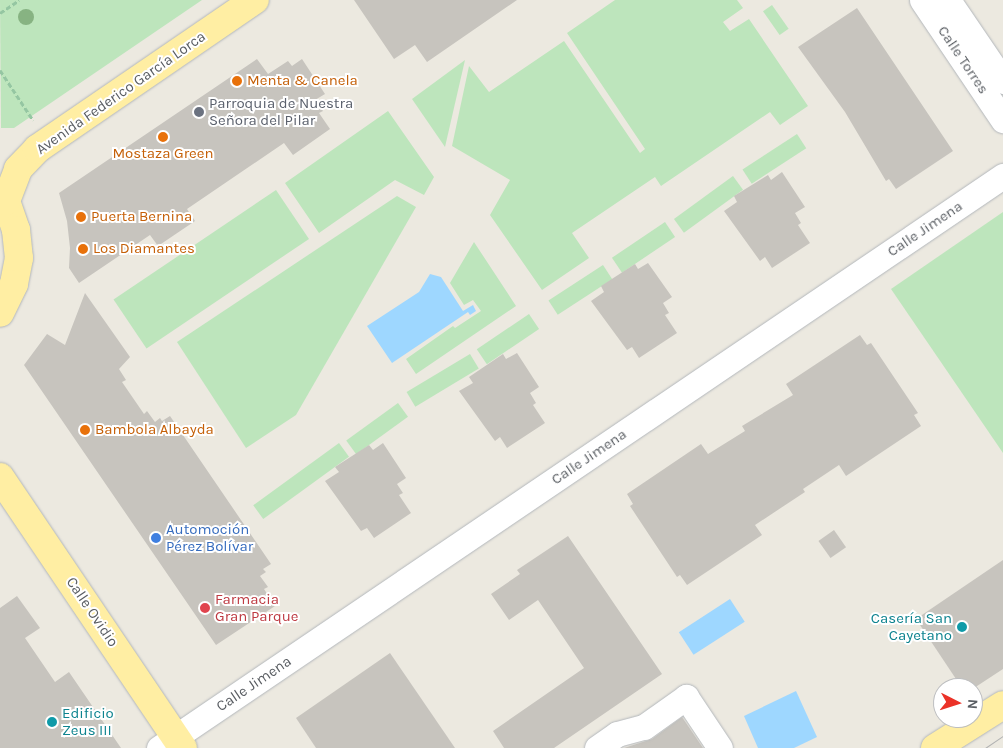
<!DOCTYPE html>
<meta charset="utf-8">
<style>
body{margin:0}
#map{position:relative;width:1003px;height:748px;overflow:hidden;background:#ece9e0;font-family:Karla,sans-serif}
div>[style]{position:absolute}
.green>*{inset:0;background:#bde5bc;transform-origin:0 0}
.water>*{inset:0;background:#9ed7ff;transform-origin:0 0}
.building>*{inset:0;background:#c7c4be;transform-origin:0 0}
.path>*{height:3px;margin-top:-1.5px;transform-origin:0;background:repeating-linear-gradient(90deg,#95c6a2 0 5px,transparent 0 7.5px)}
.roads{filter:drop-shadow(0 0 1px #b3b7bb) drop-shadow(0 0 1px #b3b7bb)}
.minor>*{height:25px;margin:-12.5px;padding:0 12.5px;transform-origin:12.5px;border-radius:12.5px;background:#fff}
.major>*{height:28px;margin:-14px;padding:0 14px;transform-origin:14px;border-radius:14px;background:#ffeea3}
.tram>*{height:1px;margin:-0.5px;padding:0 0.5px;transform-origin:0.5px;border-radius:0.5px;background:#b2b3b3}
.trees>*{width:16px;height:16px;margin:-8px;border-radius:50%;background:#87b382}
.dots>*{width:14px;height:14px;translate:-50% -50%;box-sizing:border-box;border:2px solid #fff;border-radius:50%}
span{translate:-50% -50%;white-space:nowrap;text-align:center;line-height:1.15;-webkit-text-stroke:4px #fff;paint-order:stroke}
.street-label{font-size:15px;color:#595d62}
.food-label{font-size:15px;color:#c56008}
.left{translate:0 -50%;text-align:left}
.worship-label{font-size:15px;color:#5b616d}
.shop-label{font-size:15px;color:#366cbe}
.health-label{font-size:15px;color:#be3a42}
.culture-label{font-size:15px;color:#0d838f}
.right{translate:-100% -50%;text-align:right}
.north{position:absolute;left:933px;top:678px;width:50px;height:50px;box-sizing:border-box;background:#fff;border:1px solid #bdbec0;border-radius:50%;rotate:95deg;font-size:14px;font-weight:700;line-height:20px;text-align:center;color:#595d62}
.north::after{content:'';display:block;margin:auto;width:18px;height:22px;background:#eb3228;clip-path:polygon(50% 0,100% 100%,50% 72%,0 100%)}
</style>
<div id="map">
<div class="green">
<div style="clip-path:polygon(0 0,202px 0,14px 128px,1px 128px)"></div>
<div style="clip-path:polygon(615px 0,737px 0,743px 8px,723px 22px,730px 31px,749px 19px,808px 106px,780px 125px,770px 112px,661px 186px,655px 177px,572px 233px,589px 258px,542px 290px,490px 215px,510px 180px,452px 146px,469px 66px,489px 92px,564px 41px,640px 153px,645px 149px,567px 33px)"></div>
<div style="left:772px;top:5px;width:29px;height:11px;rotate:55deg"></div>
<div style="clip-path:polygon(465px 60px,445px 147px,412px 99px)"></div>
<div style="clip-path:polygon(388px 111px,434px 177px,424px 195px,395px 180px,319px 233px,285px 183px)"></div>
<div style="left:797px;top:134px;width:17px;height:65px;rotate:57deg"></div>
<div style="left:733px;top:176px;width:17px;height:73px;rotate:54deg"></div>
<div style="left:276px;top:190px;width:59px;height:196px;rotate:56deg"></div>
<div style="clip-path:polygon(397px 196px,416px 207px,296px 415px,246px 448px,177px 342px)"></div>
<div style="clip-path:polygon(1003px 212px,1003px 453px,891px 289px)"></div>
<div style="left:665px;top:222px;width:18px;height:64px;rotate:56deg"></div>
<div style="clip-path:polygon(474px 242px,516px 306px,416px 374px,406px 359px,453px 326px,455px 328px,481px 311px,473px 300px,464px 305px,450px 283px)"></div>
<div style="left:603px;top:265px;width:17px;height:65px;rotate:57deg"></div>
<div style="left:529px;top:314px;width:18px;height:63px;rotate:56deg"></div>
<div style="left:470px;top:354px;width:17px;height:74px;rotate:59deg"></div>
<div style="left:398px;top:403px;width:17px;height:64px;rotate:54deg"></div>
<div style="left:339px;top:443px;width:17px;height:106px;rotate:54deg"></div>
</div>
<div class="water">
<div style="clip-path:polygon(430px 274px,441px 277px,463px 311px,473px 305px,476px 311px,470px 315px,468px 312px,392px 363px,367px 326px,419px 292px)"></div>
<div style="left:730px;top:599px;width:27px;height:61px;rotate:57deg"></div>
<div style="clip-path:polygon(796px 691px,817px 737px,794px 748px,758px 748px,744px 716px)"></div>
</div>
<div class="building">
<div style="clip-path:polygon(354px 0,517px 0,427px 62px,415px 45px,394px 59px)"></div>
<div style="clip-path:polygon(857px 8px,953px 151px,896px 189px,889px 179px,886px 181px,845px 112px,798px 47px)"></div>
<div style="clip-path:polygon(257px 59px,268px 74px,288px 61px,292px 66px,302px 59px,325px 94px,315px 100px,323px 111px,319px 113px,330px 129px,293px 155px,284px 143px,187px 209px,195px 221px,158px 246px,150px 235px,79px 283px,69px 268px,70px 248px,67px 221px,59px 193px)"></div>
<div style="clip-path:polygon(782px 172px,805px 207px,795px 213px,801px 223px,798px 225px,810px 243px,772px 268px,765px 257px,760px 261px,724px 211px,737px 202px,734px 196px,768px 175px,771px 180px)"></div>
<div style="clip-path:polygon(648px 263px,672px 297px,663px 303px,669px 313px,665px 315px,677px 333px,639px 358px,632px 347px,627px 350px,591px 301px,604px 292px,601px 286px,635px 264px,638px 269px)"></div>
<div style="clip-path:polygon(85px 293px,130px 357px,119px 369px,126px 380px,122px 382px,144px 414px,147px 411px,155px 422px,160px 418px,162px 421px,170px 416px,271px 564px,263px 569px,266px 572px,260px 576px,268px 587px,264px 589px,275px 606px,216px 645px,24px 365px,47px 334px,65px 345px)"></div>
<div style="clip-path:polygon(860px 335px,867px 345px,871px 343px,918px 413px,914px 415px,921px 426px,846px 476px,839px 465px,803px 489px,805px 492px,755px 525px,762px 535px,687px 585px,680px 575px,677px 577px,630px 506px,633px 504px,627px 494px,701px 444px,708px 454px,745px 431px,742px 426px,793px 395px,786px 384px)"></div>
<div style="clip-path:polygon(517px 353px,539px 387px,530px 393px,536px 403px,533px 405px,545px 423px,507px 448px,500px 437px,495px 441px,459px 391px,473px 383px,469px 377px,503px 354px,506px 359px)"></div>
<div style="clip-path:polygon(383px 443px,406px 478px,397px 484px,403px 493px,399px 495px,411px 513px,374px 538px,367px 528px,361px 531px,325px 481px,339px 472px,335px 467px,369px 445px,373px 450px)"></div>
<div style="left:834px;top:530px;width:21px;height:19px;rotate:55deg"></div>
<div style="clip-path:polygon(568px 536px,662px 674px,554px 748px,504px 748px,493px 731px,584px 668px,538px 600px,509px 620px,491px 594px,520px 574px,517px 570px)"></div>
<div style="clip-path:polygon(1003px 560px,1003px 669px,974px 688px,962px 688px,916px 619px)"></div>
<div style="clip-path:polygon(17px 596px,40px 628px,25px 638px,55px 682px,69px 672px,121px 748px,0 748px,0 608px)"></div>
<div style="clip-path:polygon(390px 653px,455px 748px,316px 748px,296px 718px)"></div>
<div style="clip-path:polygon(682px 717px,703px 748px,624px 748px,652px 739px)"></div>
</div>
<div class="path">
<div style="left:0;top:13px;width:23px;rotate:-34deg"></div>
<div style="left:0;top:70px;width:60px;rotate:56.6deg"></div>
</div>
<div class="roads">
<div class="minor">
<div style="left:922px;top:0;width:145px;rotate:56deg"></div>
<div style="left:948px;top:0;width:98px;rotate:55.8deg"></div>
<div style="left:159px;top:748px;width:1020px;rotate:-34.13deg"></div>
<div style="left:597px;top:748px;width:24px;rotate:-35deg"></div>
<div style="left:617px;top:734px;width:28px;rotate:-15deg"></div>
<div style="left:644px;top:727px;width:52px;rotate:-35.5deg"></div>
<div style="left:686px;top:697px;width:61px;rotate:56.3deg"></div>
</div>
<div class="major">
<div style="left:0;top:193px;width:10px;rotate:53deg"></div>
<div style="left:6px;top:201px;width:31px;rotate:71deg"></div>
<div style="left:16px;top:230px;width:28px;rotate:84deg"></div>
<div style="left:19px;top:258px;width:26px;rotate:101deg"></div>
<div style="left:14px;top:284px;width:32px;rotate:116deg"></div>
<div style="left:6px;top:201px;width:34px;rotate:-69deg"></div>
<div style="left:18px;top:169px;width:28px;rotate:-46deg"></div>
<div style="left:37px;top:149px;width:264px;rotate:-34.4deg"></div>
<div style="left:0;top:477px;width:327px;rotate:56deg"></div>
<div style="left:935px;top:748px;width:80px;rotate:-32.3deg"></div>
</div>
</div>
<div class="tram">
<div style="left:985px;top:748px;width:22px;rotate:-34deg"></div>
</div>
<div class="trees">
<div style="left:26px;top:17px"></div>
</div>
<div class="dots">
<div style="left:237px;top:81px;background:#e8710a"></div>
<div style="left:199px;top:112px;background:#6b7280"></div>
<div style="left:163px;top:137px;background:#e8710a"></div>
<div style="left:81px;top:217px;background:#e8710a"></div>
<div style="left:83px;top:249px;background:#e8710a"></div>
<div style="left:85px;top:430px;background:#e8710a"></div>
<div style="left:156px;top:538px;background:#3f7fe0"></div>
<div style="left:205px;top:608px;background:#e0444e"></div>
<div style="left:962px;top:627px;background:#0f9aa8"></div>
<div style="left:52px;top:722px;background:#0f9aa8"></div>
</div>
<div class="street-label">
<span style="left:963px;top:60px;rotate:56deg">Calle Torres</span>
<span style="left:121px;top:93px;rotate:-35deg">Avenida Federico García Lorca</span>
<span style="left:925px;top:229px;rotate:-34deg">Calle Jimena</span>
<span style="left:589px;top:457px;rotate:-34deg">Calle Jimena</span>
<span style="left:92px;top:612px;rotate:56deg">Calle Ovidio</span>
<span style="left:254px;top:684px;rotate:-34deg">Calle Jimena</span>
</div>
<div class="food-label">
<span class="left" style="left:247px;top:81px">Menta &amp; Canela</span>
<span style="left:163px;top:154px">Mostaza Green</span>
<span class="left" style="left:91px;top:217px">Puerta Bernina</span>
<span class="left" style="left:93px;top:249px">Los Diamantes</span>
<span class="left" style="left:95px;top:430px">Bambola Albayda</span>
</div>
<div class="worship-label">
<span class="left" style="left:209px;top:112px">Parroquia de Nuestra<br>Señora del Pilar</span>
</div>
<div class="shop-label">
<span class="left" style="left:166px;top:538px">Automoción<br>Pérez Bolívar</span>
</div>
<div class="health-label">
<span class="left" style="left:215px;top:608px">Farmacia<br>Gran Parque</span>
</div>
<div class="culture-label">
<span class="right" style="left:952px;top:627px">Casería San<br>Cayetano</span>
<span class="left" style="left:62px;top:722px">Edificio<br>Zeus III</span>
</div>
<div class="north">N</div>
</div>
